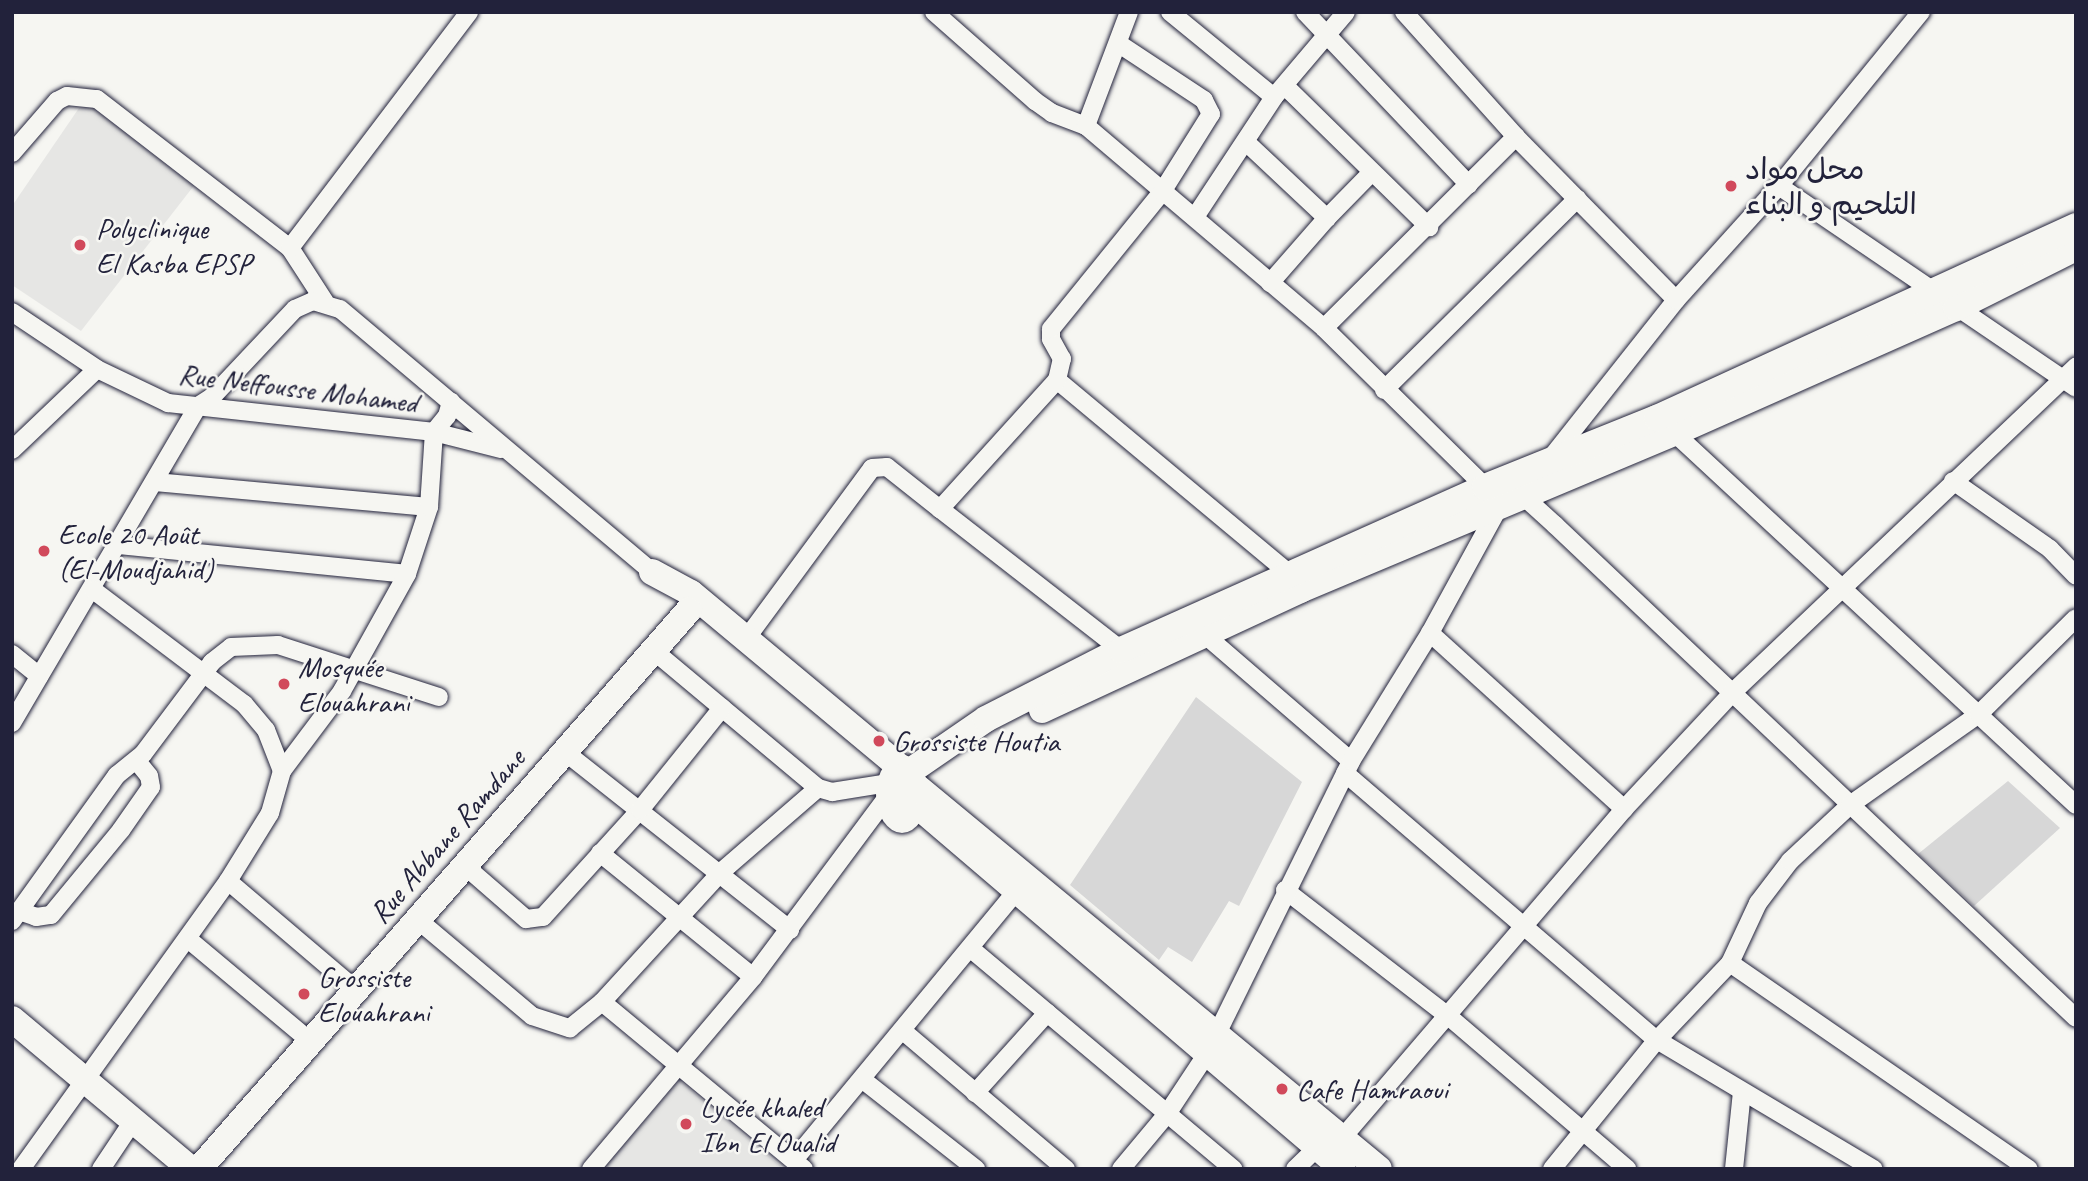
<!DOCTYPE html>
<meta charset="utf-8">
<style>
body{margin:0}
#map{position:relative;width:2088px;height:1181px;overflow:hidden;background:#f6f6f2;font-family:Caveat,"Playpen Sans Arabic",sans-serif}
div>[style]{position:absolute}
.built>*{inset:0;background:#e6e6e4}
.green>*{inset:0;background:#d7d7d7}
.roads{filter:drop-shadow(0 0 2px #22223b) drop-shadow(0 0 2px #22223b)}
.street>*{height:18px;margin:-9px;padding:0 9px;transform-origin:9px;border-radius:9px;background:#f6f6f2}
.secondary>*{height:26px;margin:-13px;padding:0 13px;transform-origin:13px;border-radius:13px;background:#f6f6f2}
.secondary>.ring{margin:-13px;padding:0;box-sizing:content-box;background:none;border:26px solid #f6f6f2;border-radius:50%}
.dots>*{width:19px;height:19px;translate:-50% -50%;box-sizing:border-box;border:4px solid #f6f6f2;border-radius:50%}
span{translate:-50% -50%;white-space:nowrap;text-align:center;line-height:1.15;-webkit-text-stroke:5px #f6f6f2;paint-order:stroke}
.poi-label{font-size:30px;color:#22223b}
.left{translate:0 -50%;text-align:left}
.street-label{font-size:30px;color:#22223b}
.frame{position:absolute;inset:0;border:14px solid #22223b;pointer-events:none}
</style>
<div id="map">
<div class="built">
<div style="clip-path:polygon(100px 105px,196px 183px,81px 331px,12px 285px,12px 206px,79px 108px)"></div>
<div style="clip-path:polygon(679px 1080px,784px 1169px,603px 1169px)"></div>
</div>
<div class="green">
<div style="clip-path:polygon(1196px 697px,1302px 782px,1239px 906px,1229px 901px,1192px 962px,1168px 947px,1159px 960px,1070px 885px)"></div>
<div style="clip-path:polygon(2008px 781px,2060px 828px,1974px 906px,1918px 854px)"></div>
</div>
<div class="roads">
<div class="street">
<div style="left:934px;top:12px;width:135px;rotate:41.4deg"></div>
<div style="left:1035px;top:101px;width:21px;rotate:35deg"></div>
<div style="left:1052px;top:113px;width:36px;rotate:21deg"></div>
<div style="left:1129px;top:12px;width:122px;rotate:110.7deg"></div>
<div style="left:1086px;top:126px;width:312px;rotate:40.3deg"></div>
<div style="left:1324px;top:328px;width:226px;rotate:44.6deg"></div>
<div style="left:1485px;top:487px;width:39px;rotate:13deg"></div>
<div style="left:1523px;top:496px;width:43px;rotate:42.2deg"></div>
<div style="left:1555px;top:525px;width:717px;rotate:43.42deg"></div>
<div style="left:1170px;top:12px;width:134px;rotate:39.3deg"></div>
<div style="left:1305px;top:12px;width:238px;rotate:46.5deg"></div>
<div style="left:1404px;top:12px;width:168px;rotate:48.1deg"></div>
<div style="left:1516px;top:137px;width:228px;rotate:45.5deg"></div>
<div style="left:1285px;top:86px;width:202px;rotate:44.4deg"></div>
<div style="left:1247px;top:143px;width:110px;rotate:43.2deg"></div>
<div style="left:1327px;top:218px;width:64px;rotate:-45.6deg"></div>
<div style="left:12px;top:153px;width:69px;rotate:-49.1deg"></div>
<div style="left:57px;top:101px;width:11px;rotate:-27deg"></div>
<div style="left:67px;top:96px;width:30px;rotate:6deg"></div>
<div style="left:97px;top:99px;width:244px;rotate:37.7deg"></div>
<div style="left:290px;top:248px;width:64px;rotate:57.1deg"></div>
<div style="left:1779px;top:186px;width:359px;rotate:34.2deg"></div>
<div style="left:1195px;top:217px;width:144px;rotate:-56.6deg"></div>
<div style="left:1274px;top:97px;width:111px;rotate:-49.7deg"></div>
<div style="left:290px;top:248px;width:296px;rotate:-52.8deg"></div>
<div style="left:1270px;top:283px;width:86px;rotate:-48.8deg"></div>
<div style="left:12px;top:312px;width:102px;rotate:33.8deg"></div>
<div style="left:97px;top:369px;width:79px;rotate:25.6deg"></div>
<div style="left:168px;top:403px;width:268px;rotate:6.2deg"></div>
<div style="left:434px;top:432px;width:69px;rotate:14.2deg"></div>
<div style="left:1324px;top:328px;width:271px;rotate:-44.9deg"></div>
<div style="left:1057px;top:380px;width:302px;rotate:39.8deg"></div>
<div style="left:1384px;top:390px;width:272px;rotate:-44.7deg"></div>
<div style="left:1668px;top:427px;width:556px;rotate:42.81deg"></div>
<div style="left:12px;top:450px;width:117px;rotate:-43.6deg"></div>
<div style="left:1550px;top:459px;width:203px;rotate:-51.6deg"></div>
<div style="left:1676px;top:300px;width:154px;rotate:-47.9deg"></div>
<div style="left:1779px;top:186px;width:225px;rotate:-50.8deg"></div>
<div style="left:1953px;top:481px;width:118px;rotate:35deg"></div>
<div style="left:2050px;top:549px;width:37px;rotate:46deg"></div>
<div style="left:155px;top:482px;width:275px;rotate:5.2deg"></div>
<div style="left:940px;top:509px;width:229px;rotate:37.9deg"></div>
<div style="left:118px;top:545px;width:290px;rotate:5.7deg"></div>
<div style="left:1430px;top:633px;width:262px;rotate:42.2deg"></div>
<div style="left:1204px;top:634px;width:194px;rotate:40.8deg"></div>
<div style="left:746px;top:639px;width:212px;rotate:-53.6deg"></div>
<div style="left:872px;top:468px;width:15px;rotate:-4deg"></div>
<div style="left:887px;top:467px;width:68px;rotate:38.4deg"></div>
<div style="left:940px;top:509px;width:174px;rotate:-47.8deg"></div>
<div style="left:1057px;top:380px;width:22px;rotate:-77deg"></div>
<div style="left:1062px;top:359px;width:23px;rotate:-119deg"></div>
<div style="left:1051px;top:339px;width:10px;rotate:-90deg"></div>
<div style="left:1051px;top:329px;width:176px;rotate:-51deg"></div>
<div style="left:1162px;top:192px;width:92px;rotate:-57.9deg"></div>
<div style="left:1211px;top:114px;width:16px;rotate:-117deg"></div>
<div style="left:1204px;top:100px;width:103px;rotate:-146.5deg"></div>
<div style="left:654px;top:651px;width:214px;rotate:39.9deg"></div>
<div style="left:12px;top:654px;width:35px;rotate:39deg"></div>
<div style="left:12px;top:723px;width:368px;rotate:-59.6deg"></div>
<div style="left:198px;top:406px;width:17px;rotate:-33deg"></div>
<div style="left:212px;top:397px;width:121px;rotate:-46.7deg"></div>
<div style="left:295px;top:309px;width:20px;rotate:-24deg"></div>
<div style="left:313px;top:301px;width:28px;rotate:17deg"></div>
<div style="left:340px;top:309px;width:408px;rotate:40.1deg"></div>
<div style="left:565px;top:752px;width:287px;rotate:38.3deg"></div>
<div style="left:282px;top:771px;width:100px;rotate:-53.1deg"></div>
<div style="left:342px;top:691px;width:134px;rotate:-60.9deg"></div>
<div style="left:407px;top:574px;width:71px;rotate:-71.8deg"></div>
<div style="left:429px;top:507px;width:75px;rotate:-86.2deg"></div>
<div style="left:434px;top:432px;width:21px;rotate:-51deg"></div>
<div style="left:447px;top:416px;width:15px;rotate:-74deg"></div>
<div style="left:1345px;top:773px;width:411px;rotate:40.6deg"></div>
<div style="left:1657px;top:1040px;width:252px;rotate:30.8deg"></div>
<div style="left:600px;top:853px;width:197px;rotate:39deg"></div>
<div style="left:465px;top:866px;width:81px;rotate:41deg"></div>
<div style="left:526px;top:919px;width:17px;rotate:-7deg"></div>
<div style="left:543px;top:917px;width:144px;rotate:-47.8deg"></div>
<div style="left:640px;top:810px;width:131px;rotate:-51.2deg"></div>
<div style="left:228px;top:881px;width:168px;rotate:40.4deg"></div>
<div style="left:1285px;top:890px;width:205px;rotate:37.7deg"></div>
<div style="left:1447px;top:1015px;width:237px;rotate:40.5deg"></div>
<div style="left:19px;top:911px;width:18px;rotate:19deg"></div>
<div style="left:36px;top:917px;width:15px;rotate:-8deg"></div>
<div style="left:51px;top:915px;width:110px;rotate:-50.5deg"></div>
<div style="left:121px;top:830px;width:52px;rotate:-55.1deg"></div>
<div style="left:151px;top:787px;width:11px;rotate:-100deg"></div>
<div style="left:149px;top:776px;width:19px;rotate:-129deg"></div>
<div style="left:418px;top:920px;width:149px;rotate:40.1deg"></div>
<div style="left:532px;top:1016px;width:40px;rotate:18deg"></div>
<div style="left:570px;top:1028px;width:41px;rotate:-39.1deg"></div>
<div style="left:602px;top:1002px;width:176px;rotate:-47.5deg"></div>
<div style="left:721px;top:872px;width:128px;rotate:-40.9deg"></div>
<div style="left:818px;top:788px;width:15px;rotate:16deg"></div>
<div style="left:832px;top:792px;width:58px;rotate:-9deg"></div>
<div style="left:12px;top:921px;width:180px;rotate:-54.3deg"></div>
<div style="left:117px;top:775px;width:33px;rotate:-39deg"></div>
<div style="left:143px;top:754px;width:115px;rotate:-53.1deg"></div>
<div style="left:212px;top:662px;width:24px;rotate:-38deg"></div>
<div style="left:231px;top:647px;width:47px;rotate:-2.4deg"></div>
<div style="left:278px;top:645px;width:169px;rotate:17.9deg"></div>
<div style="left:188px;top:939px;width:160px;rotate:39.9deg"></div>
<div style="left:970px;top:948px;width:344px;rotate:40deg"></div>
<div style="left:1730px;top:963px;width:363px;rotate:34.6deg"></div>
<div style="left:602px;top:1002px;width:262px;rotate:39.6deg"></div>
<div style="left:903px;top:1031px;width:214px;rotate:40.3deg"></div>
<div style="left:863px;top:1080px;width:144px;rotate:38.2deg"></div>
<div style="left:975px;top:1093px;width:108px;rotate:-48deg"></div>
<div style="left:794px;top:1160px;width:348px;rotate:-50.4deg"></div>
<div style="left:21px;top:1169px;width:355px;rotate:-54.3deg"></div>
<div style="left:228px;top:881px;width:80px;rotate:-58.3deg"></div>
<div style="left:270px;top:813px;width:44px;rotate:-74.1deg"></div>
<div style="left:282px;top:771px;width:44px;rotate:-111.3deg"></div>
<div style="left:266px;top:730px;width:34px;rotate:-130deg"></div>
<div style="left:244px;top:704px;width:189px;rotate:-142.9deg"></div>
<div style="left:101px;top:1169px;width:58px;rotate:-56.3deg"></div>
<div style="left:591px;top:1169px;width:251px;rotate:-49.8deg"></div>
<div style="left:753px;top:977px;width:234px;rotate:-53.3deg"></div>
<div style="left:1121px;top:1169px;width:72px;rotate:-50.1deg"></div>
<div style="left:1167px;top:1114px;width:74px;rotate:-56.5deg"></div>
<div style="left:1208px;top:1052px;width:324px;rotate:-63.8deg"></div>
<div style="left:1351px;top:761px;width:150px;rotate:-58.3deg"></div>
<div style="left:1430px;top:633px;width:144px;rotate:-61.3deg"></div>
<div style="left:1295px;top:1169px;width:32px;rotate:-44deg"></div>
<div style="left:1318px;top:1147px;width:27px;rotate:-22deg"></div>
<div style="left:1343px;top:1137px;width:432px;rotate:-49.4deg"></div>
<div style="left:1624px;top:809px;width:160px;rotate:-47deg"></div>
<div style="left:1733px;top:692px;width:473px;rotate:-43.5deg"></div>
<div style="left:1552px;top:1169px;width:166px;rotate:-50.9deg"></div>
<div style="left:1657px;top:1040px;width:106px;rotate:-46.5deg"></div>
<div style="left:1730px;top:963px;width:66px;rotate:-65deg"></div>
<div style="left:1758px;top:903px;width:53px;rotate:-52.7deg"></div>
<div style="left:1790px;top:861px;width:82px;rotate:-43deg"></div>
<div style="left:1850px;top:805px;width:158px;rotate:-35.2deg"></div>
<div style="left:1979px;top:714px;width:136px;rotate:-44.7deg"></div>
<div style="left:1734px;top:1169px;width:77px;rotate:-84.1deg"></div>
</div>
<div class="secondary">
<div style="left:652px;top:572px;width:44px;rotate:28.3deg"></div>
<div style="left:691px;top:593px;width:273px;rotate:39.8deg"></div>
<div style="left:1042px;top:710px;width:285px;rotate:-24.9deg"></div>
<div style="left:1300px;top:590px;width:406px;rotate:-22.8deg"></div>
<div style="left:1674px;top:433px;width:308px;rotate:-23.9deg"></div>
<div style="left:1956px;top:308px;width:134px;rotate:-26.6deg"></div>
<div class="ring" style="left:889px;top:768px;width:-4px;height:-4px"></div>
<div style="left:909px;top:772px;width:93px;rotate:-34.5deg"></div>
<div style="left:986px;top:719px;width:152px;rotate:-27.1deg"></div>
<div style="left:1121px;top:650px;width:399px;rotate:-24.1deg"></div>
<div style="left:1485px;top:487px;width:185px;rotate:-21.9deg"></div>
<div style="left:1657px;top:418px;width:461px;rotate:-24.6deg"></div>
<div style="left:911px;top:782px;width:607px;rotate:39.59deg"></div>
<div style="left:926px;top:813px;width:548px;rotate:40.49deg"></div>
<div style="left:12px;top:1019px;width:234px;rotate:40deg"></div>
<div style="left:199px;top:1169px;width:743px;rotate:-48.76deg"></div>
</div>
</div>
<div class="dots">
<div style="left:1731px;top:186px;background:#d1495b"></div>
<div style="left:80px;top:245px;background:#d1495b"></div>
<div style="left:44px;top:551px;background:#d1495b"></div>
<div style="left:284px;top:684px;background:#d1495b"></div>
<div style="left:879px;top:741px;background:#d1495b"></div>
<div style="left:304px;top:994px;background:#d1495b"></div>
<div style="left:1282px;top:1089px;background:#d1495b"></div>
<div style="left:686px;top:1124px;background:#d1495b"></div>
</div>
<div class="poi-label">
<span class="left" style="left:1745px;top:186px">محل مواد<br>التلحيم و البناء</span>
<span class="left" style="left:96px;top:245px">Polyclinique<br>El Kasba EPSP</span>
<span class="left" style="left:58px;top:551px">Ecole 20 Août<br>(El-Moudjahid)</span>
<span class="left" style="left:298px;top:684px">Mosquée<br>Elouahrani</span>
<span class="left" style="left:893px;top:741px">Grossiste Houtia</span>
<span class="left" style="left:318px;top:994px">Grossiste<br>Elouahrani</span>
<span class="left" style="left:1296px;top:1089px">Cafe Hamraoui</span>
<span class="left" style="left:700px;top:1124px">Lycée khaled<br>Ibn El Oualid</span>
</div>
<div class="street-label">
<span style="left:298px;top:388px;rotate:7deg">Rue Neffousse Mohamed</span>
<span style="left:447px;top:836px;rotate:-49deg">Rue Abbane Ramdane</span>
</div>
<div class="frame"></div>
</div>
